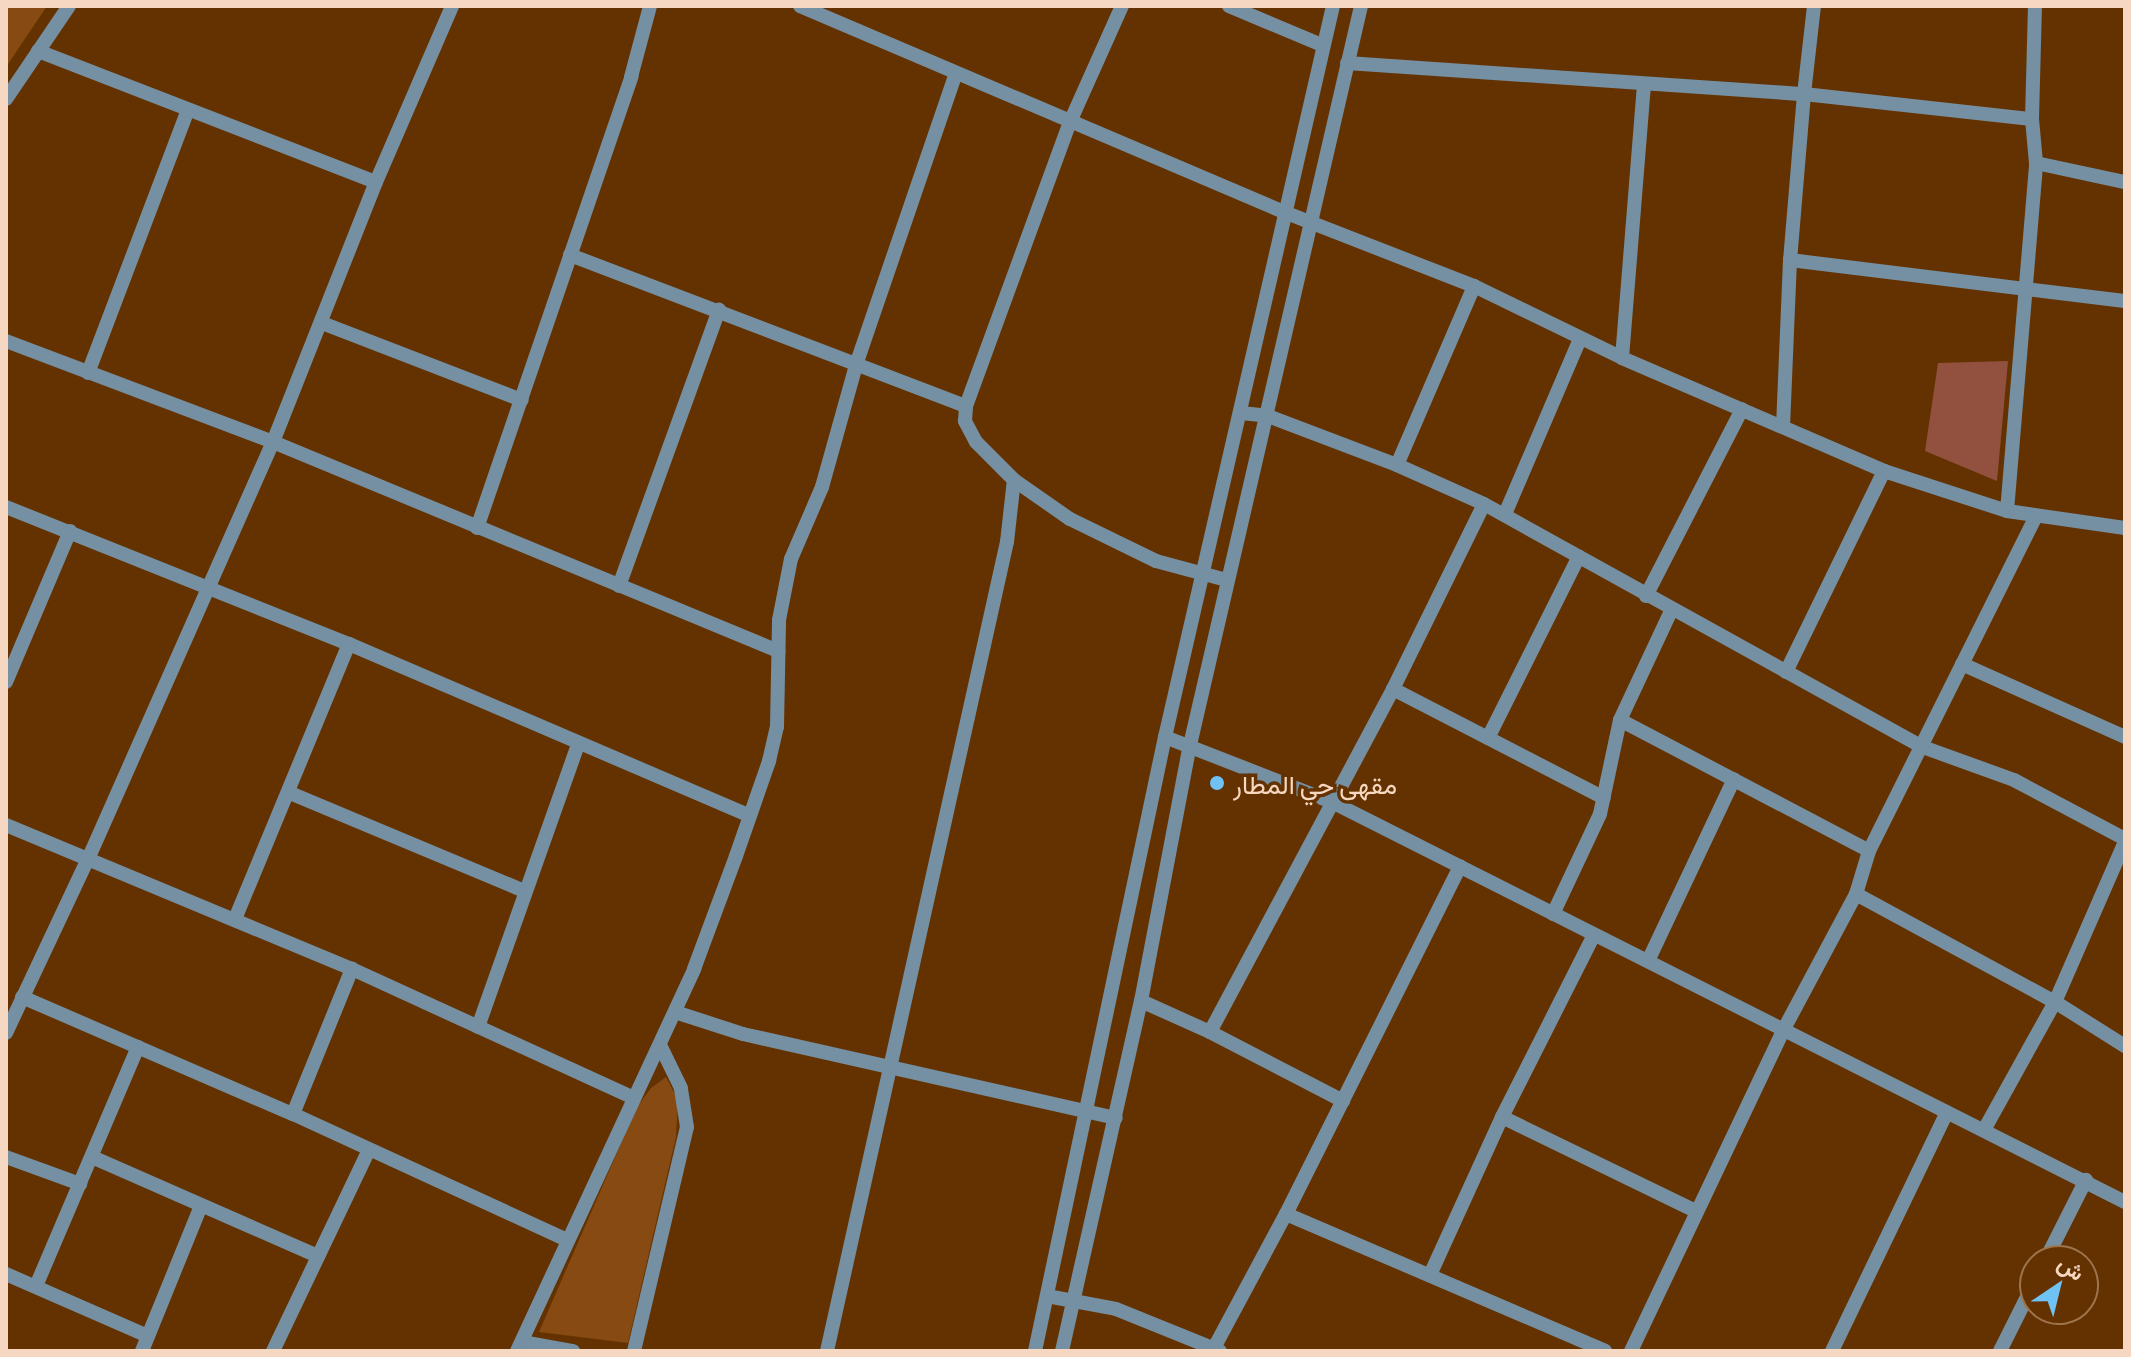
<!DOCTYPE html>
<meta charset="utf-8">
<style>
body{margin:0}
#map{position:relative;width:2131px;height:1357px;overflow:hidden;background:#643200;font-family:Literata,Vazirmatn,serif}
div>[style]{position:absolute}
.green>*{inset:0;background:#874a12}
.building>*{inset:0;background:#91513e}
.minor>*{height:14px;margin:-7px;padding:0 7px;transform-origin:7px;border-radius:7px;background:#7490a2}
.dots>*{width:22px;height:22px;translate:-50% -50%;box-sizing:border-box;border:4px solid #643200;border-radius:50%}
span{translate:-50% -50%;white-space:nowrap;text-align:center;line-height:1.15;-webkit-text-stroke:7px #643200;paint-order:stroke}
.poi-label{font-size:26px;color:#f6d7c1}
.left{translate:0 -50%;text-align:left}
.frame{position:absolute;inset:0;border:8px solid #f6d7c1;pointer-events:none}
.north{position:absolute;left:2019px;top:1245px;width:80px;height:80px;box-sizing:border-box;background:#643200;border:2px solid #9e744d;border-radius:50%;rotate:35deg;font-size:22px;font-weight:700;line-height:32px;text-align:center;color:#f6d7c1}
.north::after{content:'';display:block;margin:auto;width:28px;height:36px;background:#70c2f4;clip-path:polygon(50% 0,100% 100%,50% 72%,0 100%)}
</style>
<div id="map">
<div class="green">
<div style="clip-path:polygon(6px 6px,47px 6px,6px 67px)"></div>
<div style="clip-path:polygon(666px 1077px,678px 1100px,676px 1137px,628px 1343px,539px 1332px,637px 1107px,651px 1088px)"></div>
</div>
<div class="building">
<div style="clip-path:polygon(2008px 361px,1997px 481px,1925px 451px,1938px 363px)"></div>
</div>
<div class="minor">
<div style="left:800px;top:6px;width:526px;rotate:23.06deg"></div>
<div style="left:1284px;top:212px;width:204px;rotate:21.3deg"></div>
<div style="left:1474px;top:286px;width:165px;rotate:25.9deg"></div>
<div style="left:1622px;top:358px;width:285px;rotate:23.3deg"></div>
<div style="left:1884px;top:471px;width:129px;rotate:18deg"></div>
<div style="left:2007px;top:511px;width:119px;rotate:8.2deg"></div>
<div style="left:1229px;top:6px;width:101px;rotate:22.8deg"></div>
<div style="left:1814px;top:6px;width:89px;rotate:96.5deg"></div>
<div style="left:1804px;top:94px;width:229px;rotate:6.3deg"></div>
<div style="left:38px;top:51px;width:362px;rotate:21.2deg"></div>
<div style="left:1347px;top:63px;width:458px;rotate:3.9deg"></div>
<div style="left:1804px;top:94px;width:167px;rotate:94.8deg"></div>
<div style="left:1790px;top:260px;width:167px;rotate:92.4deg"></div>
<div style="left:6px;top:99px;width:112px;rotate:-55.9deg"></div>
<div style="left:2036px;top:163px;width:91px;rotate:12.1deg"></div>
<div style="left:570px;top:255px;width:424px;rotate:20.9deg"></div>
<div style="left:1790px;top:260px;width:337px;rotate:7deg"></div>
<div style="left:322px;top:323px;width:214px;rotate:21.1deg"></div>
<div style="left:6px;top:341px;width:285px;rotate:20.7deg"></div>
<div style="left:273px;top:442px;width:547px;rotate:22.48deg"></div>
<div style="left:1622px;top:358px;width:274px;rotate:-85.4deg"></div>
<div style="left:88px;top:373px;width:281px;rotate:-69.2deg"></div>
<div style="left:1241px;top:413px;width:27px;rotate:6deg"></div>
<div style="left:1268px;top:416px;width:138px;rotate:20.8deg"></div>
<div style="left:1397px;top:465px;width:95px;rotate:24.1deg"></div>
<div style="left:1484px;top:504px;width:499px;rotate:29deg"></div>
<div style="left:1920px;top:746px;width:100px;rotate:19.9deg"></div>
<div style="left:2014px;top:780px;width:126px;rotate:28deg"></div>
<div style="left:1397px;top:465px;width:195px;rotate:-66.7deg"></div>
<div style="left:1014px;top:480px;width:68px;rotate:34.9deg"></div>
<div style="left:1070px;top:519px;width:96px;rotate:26deg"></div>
<div style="left:1156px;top:561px;width:73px;rotate:15deg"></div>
<div style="left:6px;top:507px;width:369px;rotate:21.8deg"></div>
<div style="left:349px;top:644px;width:436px;rotate:23.2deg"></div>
<div style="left:2007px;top:511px;width:349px;rotate:-85.2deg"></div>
<div style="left:2036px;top:163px;width:44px;rotate:-95.2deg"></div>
<div style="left:2032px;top:119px;width:113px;rotate:-88.5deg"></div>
<div style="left:1505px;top:514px;width:190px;rotate:-66.8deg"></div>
<div style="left:477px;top:528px;width:477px;rotate:-71.1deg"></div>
<div style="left:631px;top:77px;width:73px;rotate:-75deg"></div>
<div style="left:619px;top:586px;width:294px;rotate:-70.1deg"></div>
<div style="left:1646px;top:596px;width:210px;rotate:-62.8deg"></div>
<div style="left:1962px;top:664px;width:179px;rotate:24.1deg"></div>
<div style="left:1786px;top:672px;width:224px;rotate:-64deg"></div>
<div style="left:6px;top:682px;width:164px;rotate:-67deg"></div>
<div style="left:1393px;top:689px;width:237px;rotate:27.3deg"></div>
<div style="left:1620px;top:720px;width:281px;rotate:27.7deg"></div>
<div style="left:1165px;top:737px;width:179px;rotate:21.3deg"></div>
<div style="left:1332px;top:802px;width:888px;rotate:26.77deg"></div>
<div style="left:1488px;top:738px;width:203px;rotate:-63.4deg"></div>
<div style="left:290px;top:793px;width:254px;rotate:22.7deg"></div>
<div style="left:6px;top:825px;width:375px;rotate:22.6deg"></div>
<div style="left:352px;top:969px;width:308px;rotate:24.6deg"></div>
<div style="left:1856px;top:894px;width:226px;rotate:28.5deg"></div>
<div style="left:2055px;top:1002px;width:83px;rotate:32.2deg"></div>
<div style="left:1553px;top:914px;width:110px;rotate:-64.8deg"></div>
<div style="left:1600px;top:814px;width:96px;rotate:-78deg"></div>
<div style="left:1620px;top:720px;width:120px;rotate:-64.9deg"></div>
<div style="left:235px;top:919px;width:298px;rotate:-67.5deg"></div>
<div style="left:1648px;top:961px;width:201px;rotate:-64.7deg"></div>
<div style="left:22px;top:997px;width:295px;rotate:23.4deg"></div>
<div style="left:293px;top:1114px;width:302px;rotate:24.7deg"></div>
<div style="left:1141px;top:1001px;width:76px;rotate:24.2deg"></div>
<div style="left:1210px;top:1032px;width:150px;rotate:27.4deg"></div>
<div style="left:675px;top:1012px;width:71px;rotate:17.9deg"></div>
<div style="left:743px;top:1034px;width:382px;rotate:12.7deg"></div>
<div style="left:478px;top:1027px;width:300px;rotate:-70.5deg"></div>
<div style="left:1210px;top:1032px;width:389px;rotate:-61.9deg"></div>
<div style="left:1393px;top:689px;width:206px;rotate:-63.8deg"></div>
<div style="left:6px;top:1033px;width:195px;rotate:-64.8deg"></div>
<div style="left:89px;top:857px;width:454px;rotate:-66.1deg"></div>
<div style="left:273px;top:442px;width:280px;rotate:-68.4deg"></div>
<div style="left:376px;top:182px;width:192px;rotate:-66.6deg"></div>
<div style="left:293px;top:1114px;width:157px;rotate:-67.9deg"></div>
<div style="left:1502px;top:1117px;width:216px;rotate:25.9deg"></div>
<div style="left:1984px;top:1130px;width:146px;rotate:-61deg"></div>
<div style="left:2055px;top:1002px;width:175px;rotate:-66.4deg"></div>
<div style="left:6px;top:1157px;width:79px;rotate:20deg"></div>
<div style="left:92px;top:1157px;width:247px;rotate:23.7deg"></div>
<div style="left:1286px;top:1214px;width:347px;rotate:23.2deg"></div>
<div style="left:2045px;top:1261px;width:91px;rotate:-63.2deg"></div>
<div style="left:6px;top:1274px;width:155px;rotate:23.6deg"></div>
<div style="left:1430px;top:1275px;width:174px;rotate:-65.5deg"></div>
<div style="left:1502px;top:1117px;width:204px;rotate:-63.2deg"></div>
<div style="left:36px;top:1286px;width:260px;rotate:-66.9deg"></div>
<div style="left:1047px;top:1296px;width:70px;rotate:10.7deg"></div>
<div style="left:1116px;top:1309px;width:112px;rotate:22deg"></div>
<div style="left:522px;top:1342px;width:52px;rotate:10deg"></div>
<div style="left:1214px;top:1348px;width:152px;rotate:-61.8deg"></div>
<div style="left:1286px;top:1214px;width:389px;rotate:-63.4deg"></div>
<div style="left:142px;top:1351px;width:157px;rotate:-67.9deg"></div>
<div style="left:273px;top:1351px;width:223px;rotate:-64.5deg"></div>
<div style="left:517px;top:1351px;width:421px;rotate:-65.1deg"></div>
<div style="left:694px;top:969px;width:121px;rotate:-69.6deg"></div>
<div style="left:736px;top:856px;width:101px;rotate:-70.8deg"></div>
<div style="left:769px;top:761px;width:35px;rotate:-77deg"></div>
<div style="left:777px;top:727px;width:107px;rotate:-88.9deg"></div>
<div style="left:779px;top:620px;width:62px;rotate:-78.9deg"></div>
<div style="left:791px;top:559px;width:78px;rotate:-66.7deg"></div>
<div style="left:822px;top:487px;width:130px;rotate:-74.4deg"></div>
<div style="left:857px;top:362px;width:305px;rotate:-71.1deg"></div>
<div style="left:634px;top:1351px;width:230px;rotate:-76.7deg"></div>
<div style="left:687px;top:1127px;width:39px;rotate:-99deg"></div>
<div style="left:681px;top:1088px;width:48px;rotate:-116deg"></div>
<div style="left:827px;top:1351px;width:829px;rotate:-77.46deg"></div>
<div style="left:1007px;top:542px;width:62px;rotate:-83.6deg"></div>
<div style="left:1014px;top:480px;width:54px;rotate:-135deg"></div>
<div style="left:976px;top:442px;width:24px;rotate:-118deg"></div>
<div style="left:965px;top:421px;width:15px;rotate:-86deg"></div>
<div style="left:966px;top:406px;width:302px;rotate:-69.9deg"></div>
<div style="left:1070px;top:122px;width:127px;rotate:-65.9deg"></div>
<div style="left:1035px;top:1351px;width:628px;rotate:-78.05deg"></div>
<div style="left:1165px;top:737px;width:750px;rotate:-77.06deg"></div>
<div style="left:1062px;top:1351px;width:359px;rotate:-77.3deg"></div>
<div style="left:1141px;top:1001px;width:261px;rotate:-79.2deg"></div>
<div style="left:1190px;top:745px;width:759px;rotate:-76.97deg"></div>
<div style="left:1631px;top:1351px;width:359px;rotate:-64.6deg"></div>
<div style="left:1785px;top:1027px;width:151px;rotate:-61.9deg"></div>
<div style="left:1856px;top:894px;width:45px;rotate:-73.2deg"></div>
<div style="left:1869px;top:851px;width:374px;rotate:-63.5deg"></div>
<div style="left:1832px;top:1351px;width:265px;rotate:-64.3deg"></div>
<div style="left:2000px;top:1351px;width:78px;rotate:-63.4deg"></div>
</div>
<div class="dots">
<div style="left:1217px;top:783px;background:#70c2f4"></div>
</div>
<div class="poi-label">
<span class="left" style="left:1233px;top:783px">مقهى حي المطار</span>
</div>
<div class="frame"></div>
<div class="north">ش</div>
</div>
